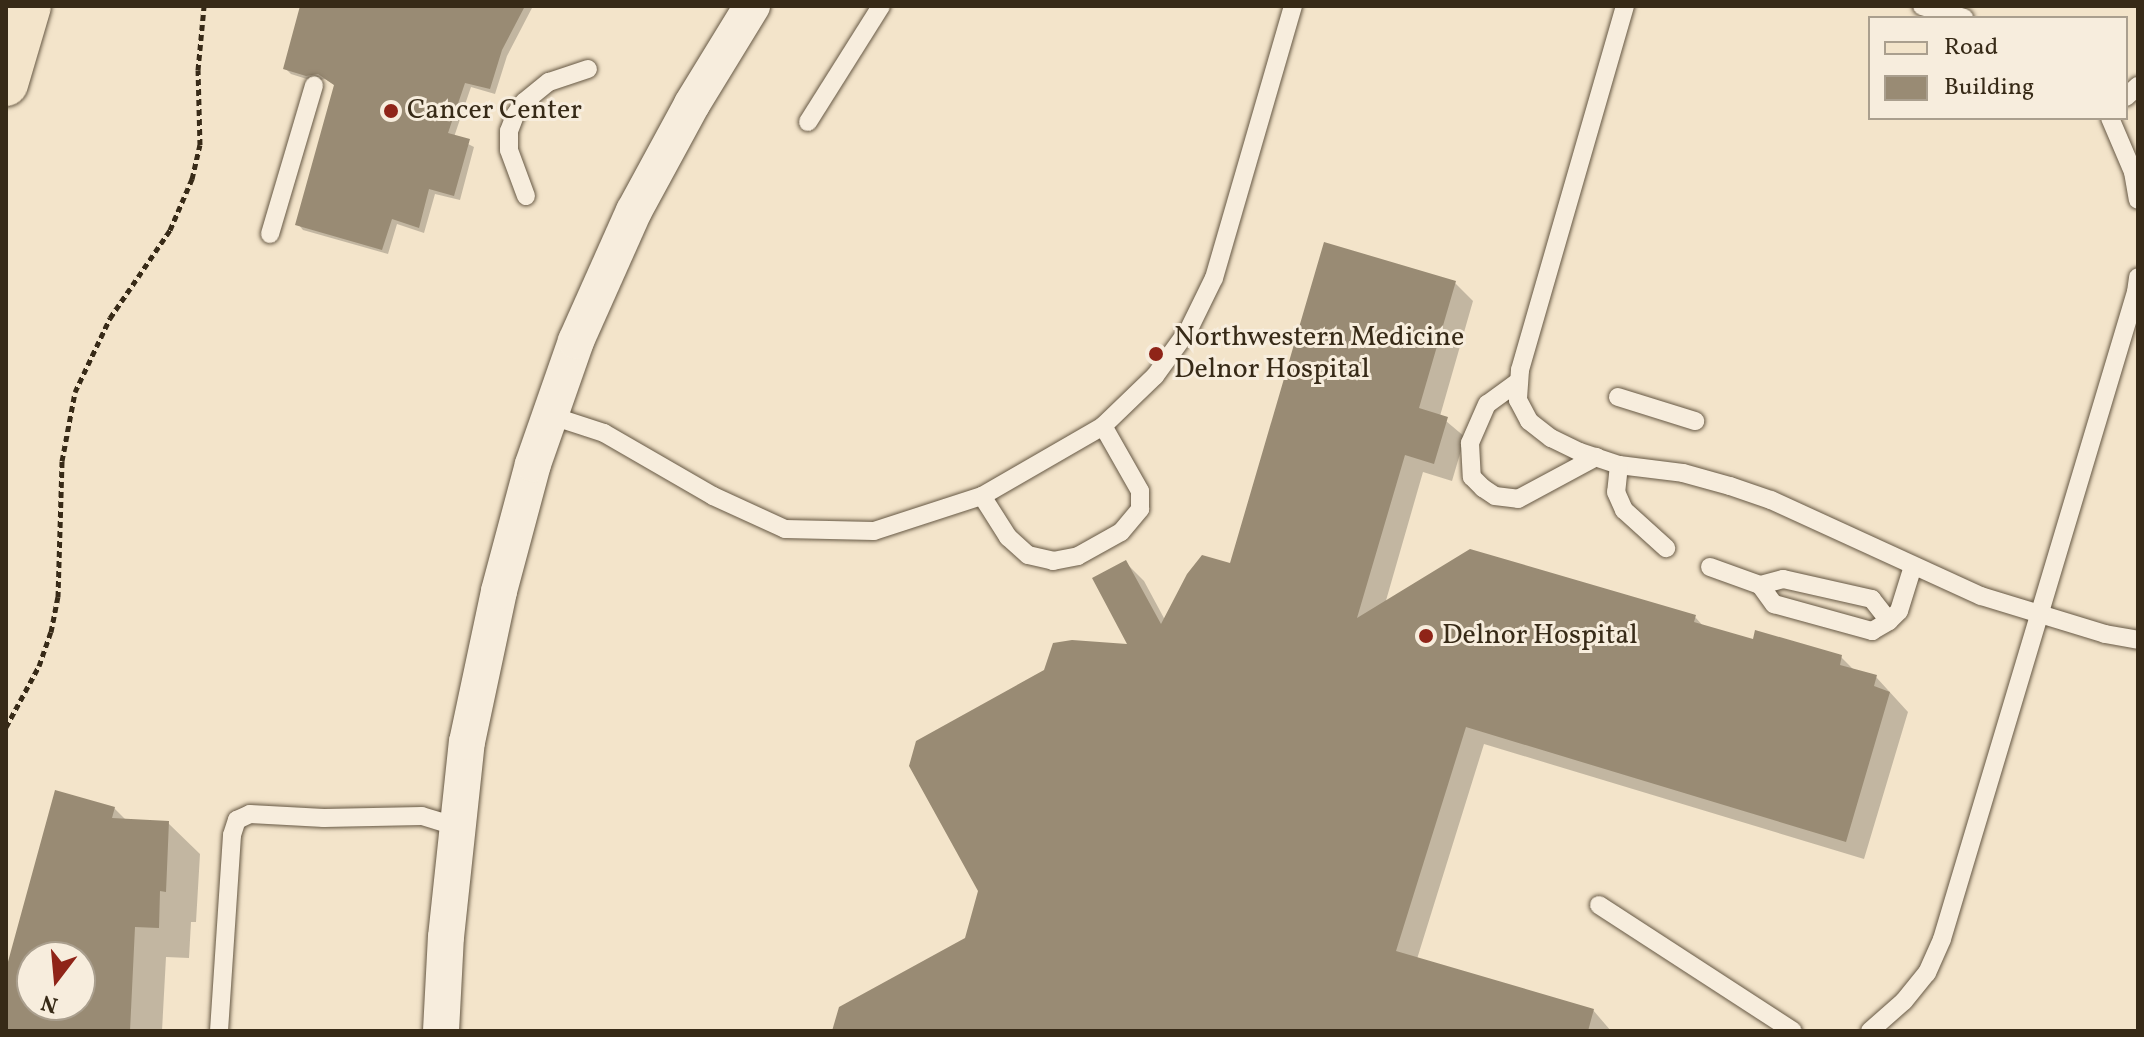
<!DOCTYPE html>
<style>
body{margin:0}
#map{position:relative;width:2144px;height:1037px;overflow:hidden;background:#f3e4ca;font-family:Vollkorn,serif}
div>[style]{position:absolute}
.shadow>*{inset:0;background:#0003}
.building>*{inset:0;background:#998b74}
.path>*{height:5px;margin-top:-2.5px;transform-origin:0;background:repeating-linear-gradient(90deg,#372a17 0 6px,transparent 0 10px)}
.roads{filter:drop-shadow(0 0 2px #665844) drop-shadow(0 0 2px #665844)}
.lane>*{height:18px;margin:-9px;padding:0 9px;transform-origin:9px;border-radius:9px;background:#f7eddd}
.street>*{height:36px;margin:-18px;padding:0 18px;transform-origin:18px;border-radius:18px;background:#f7eddd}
.primary>*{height:44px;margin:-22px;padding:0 22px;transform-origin:22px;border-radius:22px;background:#f3e4ca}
.dots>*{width:22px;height:22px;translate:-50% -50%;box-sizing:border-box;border:4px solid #f7eddd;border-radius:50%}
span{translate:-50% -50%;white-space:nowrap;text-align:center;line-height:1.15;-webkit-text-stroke:6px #f7eddd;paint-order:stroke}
.poi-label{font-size:28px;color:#372a17}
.left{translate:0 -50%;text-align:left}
.frame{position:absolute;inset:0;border:8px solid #372a17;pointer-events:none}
.legend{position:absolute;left:1868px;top:16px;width:260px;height:104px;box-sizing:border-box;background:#f7eddd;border:2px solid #aa9f8e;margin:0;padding:10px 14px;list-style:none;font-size:24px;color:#372a17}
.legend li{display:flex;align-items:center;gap:16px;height:40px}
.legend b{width:40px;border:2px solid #aa9f8e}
.north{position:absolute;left:16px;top:941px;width:80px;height:80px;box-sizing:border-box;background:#f7eddd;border:2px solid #aa9f8e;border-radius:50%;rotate:196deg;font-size:22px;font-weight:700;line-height:32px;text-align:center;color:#372a17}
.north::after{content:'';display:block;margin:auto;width:28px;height:36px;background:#8f2418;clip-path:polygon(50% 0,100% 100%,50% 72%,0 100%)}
</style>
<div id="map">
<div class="shadow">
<div style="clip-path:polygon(302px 6px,533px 6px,507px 56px,495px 94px,471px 87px,454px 137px,474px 147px,460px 200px,435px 194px,424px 233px,397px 224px,388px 254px,303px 230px,298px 224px,336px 86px,325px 79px,313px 81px,291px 74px,286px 69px)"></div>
<div style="clip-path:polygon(1455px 283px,1473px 301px,1440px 416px,1465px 437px,1452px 481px,1423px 472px,1385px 604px,1695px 617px,1705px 628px,1754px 642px,1841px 657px,1855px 671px,1876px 677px,1908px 712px,1864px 859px,1484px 744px,1417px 959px,1593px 1010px,1611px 1031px,834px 1031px,966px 939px,1130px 646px,1126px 563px,1144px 581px,1165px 620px,1231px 566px)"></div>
<div style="clip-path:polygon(evenodd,114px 808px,127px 821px,168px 823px,200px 854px,196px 922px,191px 922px,189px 958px,166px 957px,162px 1031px,6px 1031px,6px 977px,114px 808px,32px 957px,80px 957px,80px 1005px,32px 1005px,32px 957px)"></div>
</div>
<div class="building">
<div style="clip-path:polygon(300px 6px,525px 6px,502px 50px,490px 89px,465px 83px,448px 133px,470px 139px,454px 196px,429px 189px,419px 228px,392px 219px,382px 250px,295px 225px,334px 85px,318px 74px,306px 76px,283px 69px)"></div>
<div style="clip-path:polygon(1324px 242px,1456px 281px,1419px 408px,1448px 417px,1434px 464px,1405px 455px,1357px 618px,1470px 549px,1696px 615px,1694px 622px,1753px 639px,1755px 630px,1842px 655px,1840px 665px,1877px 675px,1874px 686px,1890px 692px,1846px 842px,1466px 727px,1396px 951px,1594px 1009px,1588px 1031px,832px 1031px,839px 1007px,965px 938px,978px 891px,909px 766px,916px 741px,1044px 670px,1053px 643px,1072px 640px,1127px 644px,1092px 578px,1126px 560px,1161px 624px,1187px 574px,1202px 555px,1230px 563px)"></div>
<div style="clip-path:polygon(evenodd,55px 790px,115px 807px,112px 818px,169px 821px,166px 892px,160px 891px,159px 928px,135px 927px,130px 1031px,6px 1031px,6px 969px,55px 790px,32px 957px,80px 957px,80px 1005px,32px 1005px,32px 957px)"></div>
</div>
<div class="path">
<div style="left:6px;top:727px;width:69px;rotate:-61.6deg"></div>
<div style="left:39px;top:666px;width:36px;rotate:-71deg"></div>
<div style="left:51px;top:632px;width:36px;rotate:-79deg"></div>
<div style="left:58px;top:597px;width:136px;rotate:-88.3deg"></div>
<div style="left:62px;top:461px;width:70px;rotate:-79.3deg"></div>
<div style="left:75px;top:392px;width:82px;rotate:-64.7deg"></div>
<div style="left:110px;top:318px;width:107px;rotate:-55.7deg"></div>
<div style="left:170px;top:230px;width:56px;rotate:-66.7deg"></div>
<div style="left:192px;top:179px;width:35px;rotate:-77deg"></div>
<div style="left:200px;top:145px;width:75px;rotate:-91.5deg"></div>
<div style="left:198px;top:70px;width:64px;rotate:-84.6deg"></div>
</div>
<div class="roads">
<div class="lane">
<div style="left:1625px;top:6px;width:379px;rotate:106.1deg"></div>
<div style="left:1520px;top:370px;width:30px;rotate:94deg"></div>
<div style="left:1518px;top:400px;width:24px;rotate:62deg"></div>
<div style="left:1529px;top:421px;width:28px;rotate:38deg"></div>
<div style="left:1551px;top:438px;width:32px;rotate:26deg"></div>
<div style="left:1580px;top:452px;width:41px;rotate:18.4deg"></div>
<div style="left:1619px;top:465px;width:64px;rotate:7.1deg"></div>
<div style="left:1683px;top:473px;width:49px;rotate:15.5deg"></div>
<div style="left:1730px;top:486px;width:43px;rotate:18.9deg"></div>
<div style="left:1771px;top:500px;width:231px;rotate:24.6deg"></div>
<div style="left:1981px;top:596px;width:130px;rotate:17deg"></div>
<div style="left:2105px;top:634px;width:34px;rotate:10deg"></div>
<div style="left:1922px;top:6px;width:44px;rotate:15.9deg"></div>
<div style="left:2126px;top:97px;width:16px;rotate:-43deg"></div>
<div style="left:2110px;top:118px;width:59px;rotate:66.9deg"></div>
<div style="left:2133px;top:172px;width:28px;rotate:80deg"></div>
<div style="left:808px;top:122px;width:137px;rotate:-57.8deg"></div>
<div style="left:526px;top:196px;width:49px;rotate:-110.3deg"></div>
<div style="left:509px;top:150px;width:19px;rotate:-90deg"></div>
<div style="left:509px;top:131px;width:17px;rotate:-69deg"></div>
<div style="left:515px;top:115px;width:16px;rotate:-55deg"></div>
<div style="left:524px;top:102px;width:32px;rotate:-39deg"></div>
<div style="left:549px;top:82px;width:41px;rotate:-18.4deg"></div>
<div style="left:270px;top:234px;width:155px;rotate:-73.5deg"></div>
<div style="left:1519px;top:381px;width:39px;rotate:144deg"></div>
<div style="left:1487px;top:404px;width:43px;rotate:113.6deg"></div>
<div style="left:1470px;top:443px;width:34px;rotate:87deg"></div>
<div style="left:1472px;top:477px;width:16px;rotate:45deg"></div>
<div style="left:1483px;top:488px;width:14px;rotate:34deg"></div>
<div style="left:1495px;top:496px;width:23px;rotate:7deg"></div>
<div style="left:1518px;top:499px;width:89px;rotate:-28.3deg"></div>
<div style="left:1618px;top:397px;width:81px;rotate:17.3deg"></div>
<div style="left:549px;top:415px;width:58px;rotate:18.1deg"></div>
<div style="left:604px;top:433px;width:126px;rotate:30deg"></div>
<div style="left:713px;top:496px;width:79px;rotate:24.6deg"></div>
<div style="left:785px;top:529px;width:89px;rotate:1.3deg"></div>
<div style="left:874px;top:531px;width:114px;rotate:-18deg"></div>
<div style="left:982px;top:496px;width:140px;rotate:-30deg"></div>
<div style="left:1103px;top:426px;width:72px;rotate:-43.9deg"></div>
<div style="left:1155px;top:376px;width:58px;rotate:-54.1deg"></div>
<div style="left:1189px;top:329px;width:57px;rotate:-63.9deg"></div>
<div style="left:1214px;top:278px;width:283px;rotate:-73.8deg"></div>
<div style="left:1619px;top:465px;width:27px;rotate:96deg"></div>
<div style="left:1616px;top:492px;width:20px;rotate:66deg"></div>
<div style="left:1624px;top:510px;width:57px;rotate:42.1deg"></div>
<div style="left:982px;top:496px;width:49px;rotate:57.6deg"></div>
<div style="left:1008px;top:537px;width:27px;rotate:42deg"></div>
<div style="left:1028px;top:555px;width:26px;rotate:13deg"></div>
<div style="left:1053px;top:561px;width:25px;rotate:-11deg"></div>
<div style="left:1078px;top:556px;width:49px;rotate:-29.2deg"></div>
<div style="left:1121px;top:532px;width:30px;rotate:-50deg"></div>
<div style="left:1140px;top:509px;width:18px;rotate:-90deg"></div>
<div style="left:1140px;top:491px;width:75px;rotate:-119.6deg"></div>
<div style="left:1710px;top:567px;width:53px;rotate:19.8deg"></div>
<div style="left:1889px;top:621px;width:28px;rotate:-128deg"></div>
<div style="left:1872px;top:599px;width:91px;rotate:-167.3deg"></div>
<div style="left:1783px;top:579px;width:24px;rotate:165deg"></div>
<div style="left:1760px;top:585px;width:24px;rotate:54deg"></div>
<div style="left:1774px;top:604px;width:102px;rotate:15.4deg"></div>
<div style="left:1872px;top:631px;width:20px;rotate:-30deg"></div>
<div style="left:1889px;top:621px;width:14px;rotate:-45deg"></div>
<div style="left:1899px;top:611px;width:47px;rotate:-72.7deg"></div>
<div style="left:1599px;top:905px;width:231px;rotate:33deg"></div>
<div style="left:219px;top:1031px;width:196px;rotate:-86.2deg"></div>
<div style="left:232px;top:835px;width:16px;rotate:-72deg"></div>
<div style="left:237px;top:820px;width:14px;rotate:-25deg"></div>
<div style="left:250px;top:814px;width:74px;rotate:3.1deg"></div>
<div style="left:324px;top:818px;width:98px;rotate:-1.2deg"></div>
<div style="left:422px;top:816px;width:38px;rotate:17deg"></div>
<div style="left:1870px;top:1031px;width:45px;rotate:-41.4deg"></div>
<div style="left:1904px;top:1001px;width:36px;rotate:-51deg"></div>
<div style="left:1927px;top:973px;width:37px;rotate:-66deg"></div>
<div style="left:1942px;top:939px;width:675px;rotate:-73.31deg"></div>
<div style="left:2136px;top:292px;width:15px;rotate:-82deg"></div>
</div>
<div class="street">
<div style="left:441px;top:1031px;width:94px;rotate:-87deg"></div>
<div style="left:446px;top:937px;width:196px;rotate:-83.9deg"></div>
<div style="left:467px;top:742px;width:154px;rotate:-78deg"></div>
<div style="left:499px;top:591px;width:131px;rotate:-75deg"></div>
<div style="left:533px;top:464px;width:130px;rotate:-70.7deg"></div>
<div style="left:576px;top:341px;width:142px;rotate:-66deg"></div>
<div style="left:634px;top:211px;width:122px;rotate:-61.5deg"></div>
<div style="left:692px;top:104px;width:115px;rotate:-58.5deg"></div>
</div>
<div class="primary">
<div style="left:6px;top:84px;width:81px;rotate:-73.6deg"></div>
</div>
</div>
<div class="dots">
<div style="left:391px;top:111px;background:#8f2418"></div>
<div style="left:1156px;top:354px;background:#8f2418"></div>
<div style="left:1426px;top:636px;background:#8f2418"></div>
</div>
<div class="poi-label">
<span class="left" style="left:407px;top:111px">Cancer Center</span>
<span class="left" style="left:1174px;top:354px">Northwestern Medicine<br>Delnor Hospital</span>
<span class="left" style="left:1442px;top:636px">Delnor Hospital</span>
</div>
<div class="frame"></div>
<ul class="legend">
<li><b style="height:10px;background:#f3e4ca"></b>Road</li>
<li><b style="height:22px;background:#998b74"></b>Building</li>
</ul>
<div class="north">N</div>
</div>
